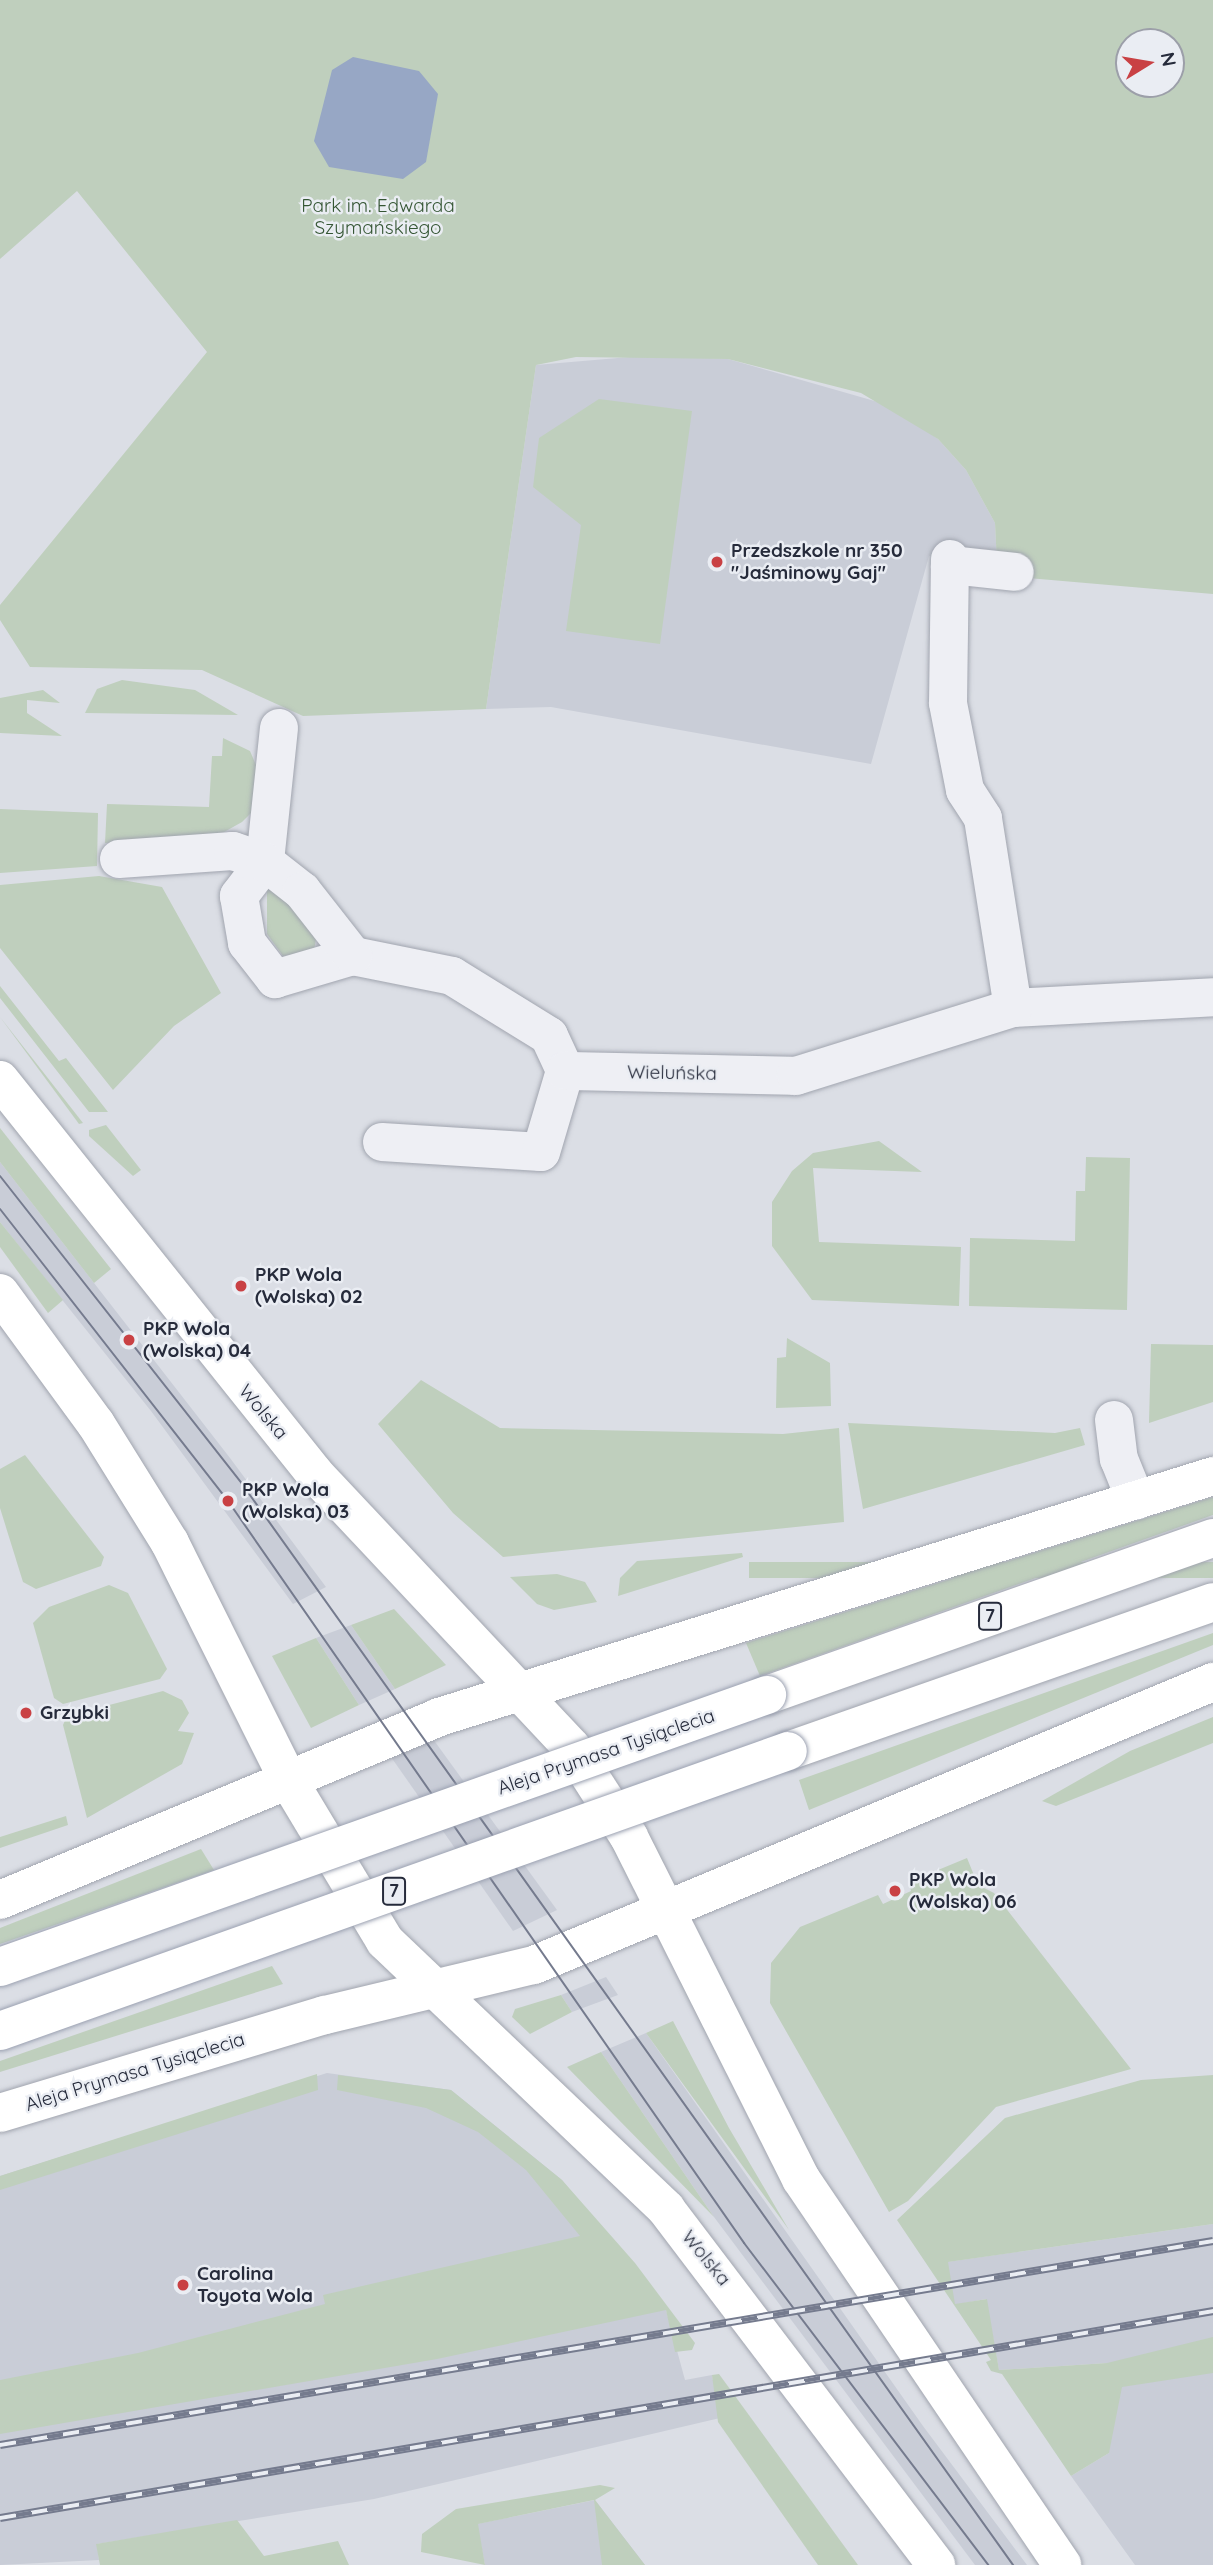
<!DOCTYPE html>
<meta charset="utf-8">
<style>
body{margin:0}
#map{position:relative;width:1213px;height:2565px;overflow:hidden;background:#dbdee5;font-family:Quicksand,sans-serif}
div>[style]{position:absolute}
.built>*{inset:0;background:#c9cdd7}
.green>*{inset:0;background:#bfcfbd;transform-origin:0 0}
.water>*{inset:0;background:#97a7c5}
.roads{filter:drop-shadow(0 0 2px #a1a5af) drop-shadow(0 0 2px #a1a5af)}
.minor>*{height:38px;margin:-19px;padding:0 19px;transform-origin:19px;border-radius:19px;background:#eeeff4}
.major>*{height:38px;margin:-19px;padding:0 19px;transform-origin:19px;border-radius:19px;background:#fff}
.tram>*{height:2px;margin:-1px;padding:0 1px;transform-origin:1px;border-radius:1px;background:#757b8e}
.rail>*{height:8px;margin-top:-4px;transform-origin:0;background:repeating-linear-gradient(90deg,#eaedf3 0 16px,#757b8e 0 32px);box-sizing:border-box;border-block:2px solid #757b8e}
.bridges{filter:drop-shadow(0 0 2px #9ba1b1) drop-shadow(0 0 2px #9ba1b1)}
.major-bridge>*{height:38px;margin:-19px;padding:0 19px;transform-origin:19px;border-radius:19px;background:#fff}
.dots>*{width:19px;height:19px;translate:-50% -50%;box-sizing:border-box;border:4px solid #eaedf3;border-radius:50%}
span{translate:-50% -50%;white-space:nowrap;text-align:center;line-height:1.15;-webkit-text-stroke:5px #eaedf3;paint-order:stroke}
.shield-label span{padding:2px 5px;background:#eaedf3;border:2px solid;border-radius:5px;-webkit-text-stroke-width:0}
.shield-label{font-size:18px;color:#262b3b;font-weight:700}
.park-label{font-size:19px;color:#355634}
.poi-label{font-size:19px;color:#262b3b;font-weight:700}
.left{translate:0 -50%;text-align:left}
.street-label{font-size:19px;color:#262b3b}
.north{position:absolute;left:1115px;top:28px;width:70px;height:70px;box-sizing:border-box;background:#eaedf3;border:2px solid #9c9fa9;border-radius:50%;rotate:79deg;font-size:19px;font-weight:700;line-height:28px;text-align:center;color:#262b3b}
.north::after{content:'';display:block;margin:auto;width:24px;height:32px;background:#c94144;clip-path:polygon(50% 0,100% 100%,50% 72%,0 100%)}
</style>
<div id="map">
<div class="built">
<div style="clip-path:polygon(653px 355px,728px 359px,892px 406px,938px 439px,966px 470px,995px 523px,997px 564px,929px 556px,871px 764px,551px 707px,486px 709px,536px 365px)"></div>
<div style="clip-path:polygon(0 1162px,230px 1458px,326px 1587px,293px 1604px,151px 1411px,0 1222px)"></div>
<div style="clip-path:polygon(351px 1625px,395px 1689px,359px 1705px,316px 1638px)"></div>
<div style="clip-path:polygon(433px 1739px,557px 1910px,513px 1931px,391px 1757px)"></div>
<div style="clip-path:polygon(606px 1977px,618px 1995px,572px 2012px,561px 1995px)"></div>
<div style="clip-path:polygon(646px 2033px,923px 2426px,1027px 2565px,975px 2565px,714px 2217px,601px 2052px)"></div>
<div style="clip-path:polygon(327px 2073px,451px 2090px,562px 2180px,666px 2310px,685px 2380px,712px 2375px,720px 2418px,374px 2499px,97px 2544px,99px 2560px,0 2565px,0 2176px)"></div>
<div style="clip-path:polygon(1213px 2224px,1213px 2565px,1135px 2565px,1071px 2476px,1109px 2453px,1107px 2363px,999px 2370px,986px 2299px,954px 2305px,947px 2262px)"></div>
<div style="clip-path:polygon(595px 2500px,645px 2565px,485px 2565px,477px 2524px)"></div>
</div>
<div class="green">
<div style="clip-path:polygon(evenodd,0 0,1213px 0,1213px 594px,1028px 578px,997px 564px,995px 523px,966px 470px,938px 439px,861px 393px,728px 359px,576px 357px,536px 365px,486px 709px,303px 716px,202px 670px,30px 667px,0 620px,0 605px,207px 352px,77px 191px,0 259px,0 0,1129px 42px,1171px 42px,1171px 84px,1129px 84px,1129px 42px)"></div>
<div style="clip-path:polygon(599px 399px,692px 411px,660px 644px,566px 631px,581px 525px,533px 487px,539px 438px)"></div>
<div style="clip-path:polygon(122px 680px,195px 690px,238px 715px,85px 713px,97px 689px)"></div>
<div style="clip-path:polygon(43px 690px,60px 703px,27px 700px,27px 713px,62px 736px,0 733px,0 698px)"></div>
<div style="clip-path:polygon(223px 738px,250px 751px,256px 765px,257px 807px,242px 822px,217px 836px,105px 843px,107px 804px,209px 807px,212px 756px,222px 756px)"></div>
<div style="clip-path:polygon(0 809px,98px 813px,97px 866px,0 873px)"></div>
<div style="clip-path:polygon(99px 876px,162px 887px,221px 993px,174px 1026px,113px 1090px,0 948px,0 885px)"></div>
<div style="clip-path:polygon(267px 889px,294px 892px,317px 932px,314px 951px,283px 956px,267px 934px)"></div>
<div style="clip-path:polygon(0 986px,59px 1061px,66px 1058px,108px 1112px,89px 1112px,0 998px)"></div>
<div style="clip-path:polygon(0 1017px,83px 1123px,79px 1124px)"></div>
<div style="clip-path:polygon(106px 1125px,141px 1170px,133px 1176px,89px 1136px,89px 1130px)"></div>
<div style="clip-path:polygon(0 1128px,111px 1269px,94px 1283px,0 1162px)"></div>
<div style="clip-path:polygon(879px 1141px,922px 1172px,813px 1168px,819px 1242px,961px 1247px,959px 1306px,812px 1300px,772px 1246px,772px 1202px,792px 1171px,813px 1153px)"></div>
<div style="clip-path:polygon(1086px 1157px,1130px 1158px,1127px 1310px,969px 1306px,970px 1238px,1075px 1241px,1076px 1191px,1085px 1191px)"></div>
<div style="clip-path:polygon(0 1222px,63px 1300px,48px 1313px,0 1247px)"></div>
<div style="clip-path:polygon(787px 1338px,830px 1363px,831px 1406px,776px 1408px,777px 1358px,786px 1357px)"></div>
<div style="clip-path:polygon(1151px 1344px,1213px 1345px,1213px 1402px,1149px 1423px)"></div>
<div style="clip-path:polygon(421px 1380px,500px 1428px,783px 1434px,839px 1428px,844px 1522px,503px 1557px,453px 1513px,378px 1424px)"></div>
<div style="clip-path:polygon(848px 1423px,1055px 1433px,1080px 1428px,1085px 1445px,863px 1509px)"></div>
<div style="clip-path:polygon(25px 1455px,104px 1557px,101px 1566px,36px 1589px,23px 1582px,0 1508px,0 1469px)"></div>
<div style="clip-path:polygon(1213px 1497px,1213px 1515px,760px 1676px,746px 1643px)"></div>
<div style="clip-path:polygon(742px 1553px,743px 1557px,618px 1596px,620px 1578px,637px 1561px)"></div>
<div style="left:1213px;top:1562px;width:16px;height:464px;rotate:90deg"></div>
<div style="clip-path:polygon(557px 1574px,585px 1582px,597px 1602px,554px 1610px,537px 1604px,510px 1577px)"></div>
<div style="clip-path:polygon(109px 1585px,128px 1593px,167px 1669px,160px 1679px,63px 1704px,54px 1698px,33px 1623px,49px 1607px)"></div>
<div style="clip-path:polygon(394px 1609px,446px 1665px,395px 1689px,351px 1625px)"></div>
<div style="clip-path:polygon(1213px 1633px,1213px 1645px,809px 1810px,799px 1780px)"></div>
<div style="clip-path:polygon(316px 1638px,359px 1705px,311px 1728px,272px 1656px)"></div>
<div style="clip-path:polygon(163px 1691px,182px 1700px,189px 1713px,178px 1731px,194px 1733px,182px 1764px,87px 1818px,63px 1725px,67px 1716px)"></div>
<div style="clip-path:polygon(1213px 1717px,1213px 1743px,1056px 1806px,1042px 1801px,1130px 1751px)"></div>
<div style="clip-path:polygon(66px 1816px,68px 1825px,0 1848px,0 1837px)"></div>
<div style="clip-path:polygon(201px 1849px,214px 1870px,0 1944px,0 1928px)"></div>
<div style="clip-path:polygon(967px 1858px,978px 1885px,994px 1893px,1131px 2069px,996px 2107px,908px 2201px,889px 2212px,770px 2003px,771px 1963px,800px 1927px,878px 1895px,883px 1904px,911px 1891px,909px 1882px)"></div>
<div style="clip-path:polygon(272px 1966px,283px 1984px,0 2072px,0 2061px)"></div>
<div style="clip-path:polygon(561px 1995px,572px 2012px,530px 2034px,512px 2017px,515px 2009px)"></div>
<div style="clip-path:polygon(673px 2021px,729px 2128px,789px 2230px,646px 2033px)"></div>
<div style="clip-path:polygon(601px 2052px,714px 2217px,567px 2067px)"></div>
<div style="clip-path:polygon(317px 2074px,318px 2090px,0 2190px,0 2176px)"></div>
<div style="clip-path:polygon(338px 2075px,451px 2090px,562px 2180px,635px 2263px,695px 2343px,692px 2350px,675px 2352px,666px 2310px,437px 2359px,0 2434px,0 2380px,138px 2353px,325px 2304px,323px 2295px,580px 2236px,526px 2170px,478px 2132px,426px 2108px,337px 2090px)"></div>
<div style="clip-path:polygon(1213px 2075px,1213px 2224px,948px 2262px,955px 2304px,987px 2299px,999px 2370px,1107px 2363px,1213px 2337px,1213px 2373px,1122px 2387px,1109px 2453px,1071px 2476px,1002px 2374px,991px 2371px,986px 2362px,991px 2360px,897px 2220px,1005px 2118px,1141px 2080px)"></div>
<div style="clip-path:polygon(719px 2374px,858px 2565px,818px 2565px,718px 2422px,712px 2375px)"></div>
<div style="clip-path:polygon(600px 2485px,615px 2488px,595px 2500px,645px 2565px,602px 2565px,594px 2500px,478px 2524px,485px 2565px,421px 2552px,422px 2534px,456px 2509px)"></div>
<div style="clip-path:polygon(237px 2520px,264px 2556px,338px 2541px,349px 2565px,100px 2565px,96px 2544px)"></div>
</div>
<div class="water">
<div style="clip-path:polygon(353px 57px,419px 71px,438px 94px,426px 162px,403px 179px,329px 167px,314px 141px,332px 70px)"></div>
</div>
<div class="roads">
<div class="minor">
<div style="left:950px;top:565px;width:65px;rotate:6.1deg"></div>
<div style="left:279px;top:728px;width:135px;rotate:96deg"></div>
<div style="left:265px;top:862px;width:43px;rotate:127.4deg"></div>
<div style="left:239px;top:896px;width:48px;rotate:80.3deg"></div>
<div style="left:247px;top:943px;width:46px;rotate:52.1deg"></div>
<div style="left:275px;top:979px;width:81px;rotate:-16.4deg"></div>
<div style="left:353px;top:956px;width:101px;rotate:11.4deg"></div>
<div style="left:452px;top:976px;width:114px;rotate:31.7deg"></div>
<div style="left:549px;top:1036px;width:38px;rotate:65deg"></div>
<div style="left:119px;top:859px;width:114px;rotate:-4deg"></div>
<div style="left:233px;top:851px;width:34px;rotate:19deg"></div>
<div style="left:265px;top:862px;width:47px;rotate:38.1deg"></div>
<div style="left:302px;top:891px;width:83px;rotate:51.9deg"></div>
<div style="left:1013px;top:1008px;width:200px;rotate:-3.1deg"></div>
<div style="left:382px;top:1142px;width:159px;rotate:3.6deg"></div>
<div style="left:541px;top:1152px;width:84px;rotate:-73.5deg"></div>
<div style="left:565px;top:1071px;width:231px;rotate:1.2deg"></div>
<div style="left:796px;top:1076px;width:227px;rotate:-17.4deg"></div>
<div style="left:1013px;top:1008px;width:192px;rotate:-99deg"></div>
<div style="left:983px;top:818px;width:33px;rotate:-123deg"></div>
<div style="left:965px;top:790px;width:89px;rotate:-101.1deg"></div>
<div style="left:948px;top:703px;width:144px;rotate:-89.2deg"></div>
<div style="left:1114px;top:1420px;width:39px;rotate:83deg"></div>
<div style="left:1119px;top:1459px;width:45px;rotate:68deg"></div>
</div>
<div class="major">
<div style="left:0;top:1080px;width:504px;rotate:51.36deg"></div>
<div style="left:315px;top:1474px;width:374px;rotate:46.8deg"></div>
<div style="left:571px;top:1747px;width:107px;rotate:57.2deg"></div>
<div style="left:629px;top:1837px;width:383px;rotate:63.3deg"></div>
<div style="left:801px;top:2179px;width:466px;rotate:55.9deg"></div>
<div style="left:0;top:1293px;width:162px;rotate:53.8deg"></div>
<div style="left:96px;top:1424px;width:140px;rotate:58.1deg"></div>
<div style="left:170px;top:1543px;width:263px;rotate:63.5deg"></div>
<div style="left:287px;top:1778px;width:190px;rotate:59deg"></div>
<div style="left:385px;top:1941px;width:388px;rotate:43.6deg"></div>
<div style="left:666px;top:2209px;width:447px;rotate:52.8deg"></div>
<div style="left:767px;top:1695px;width:473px;rotate:-19.4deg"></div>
<div style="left:788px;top:1751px;width:450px;rotate:-19.3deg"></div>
<div style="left:0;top:1900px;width:476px;rotate:-22.6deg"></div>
<div style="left:439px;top:1717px;width:811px;rotate:-17.29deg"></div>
<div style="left:0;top:2113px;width:339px;rotate:-16.8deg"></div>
<div style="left:325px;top:2015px;width:215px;rotate:-13.5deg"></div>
<div style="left:534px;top:1965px;width:736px;rotate:-22.63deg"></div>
</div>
</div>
<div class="tram">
<div style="left:0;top:1176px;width:392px;rotate:51.8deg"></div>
<div style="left:242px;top:1484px;width:1328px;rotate:54.5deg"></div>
<div style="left:0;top:1209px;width:370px;rotate:52deg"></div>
<div style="left:228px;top:1501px;width:904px;rotate:55.18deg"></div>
<div style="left:744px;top:2243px;width:404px;rotate:52.8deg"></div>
</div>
<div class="rail">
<div style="left:0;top:2445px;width:1230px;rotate:-9.55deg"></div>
<div style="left:0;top:2518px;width:1231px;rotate:-9.68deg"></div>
</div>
<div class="bridges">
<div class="major-bridge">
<div style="left:0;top:1967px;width:814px;rotate:-19.53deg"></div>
<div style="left:0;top:2031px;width:836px;rotate:-19.56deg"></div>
</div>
</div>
<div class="dots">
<div style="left:717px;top:562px;background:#c94144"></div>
<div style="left:241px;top:1286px;background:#c94144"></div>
<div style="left:129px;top:1340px;background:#c94144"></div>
<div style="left:228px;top:1501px;background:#c94144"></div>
<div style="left:26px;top:1713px;background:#c94144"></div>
<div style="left:895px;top:1891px;background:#c94144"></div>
<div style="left:183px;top:2285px;background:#c94144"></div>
</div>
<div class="shield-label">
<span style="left:990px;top:1616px">7</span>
<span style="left:394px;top:1891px">7</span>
</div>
<div class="park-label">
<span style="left:378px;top:217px">Park im. Edwarda<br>Szymańskiego</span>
</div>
<div class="poi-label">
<span class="left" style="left:731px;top:562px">Przedszkole nr 350<br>"Jaśminowy Gaj"</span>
<span class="left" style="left:255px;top:1286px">PKP Wola<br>(Wolska) 02</span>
<span class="left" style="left:143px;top:1340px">PKP Wola<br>(Wolska) 04</span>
<span class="left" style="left:242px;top:1501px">PKP Wola<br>(Wolska) 03</span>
<span class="left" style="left:40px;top:1713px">Grzybki</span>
<span class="left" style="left:909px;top:1891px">PKP Wola<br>(Wolska) 06</span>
<span class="left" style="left:197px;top:2285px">Carolina<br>Toyota Wola</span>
</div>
<div class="street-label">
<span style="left:672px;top:1073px;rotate:1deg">Wieluńska</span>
<span style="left:263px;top:1412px;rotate:50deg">Wolska</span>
<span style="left:606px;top:1752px;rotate:-19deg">Aleja Prymasa Tysiąclecia</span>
<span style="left:135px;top:2072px;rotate:-17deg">Aleja Prymasa Tysiąclecia</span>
<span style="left:706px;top:2258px;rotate:51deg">Wolska</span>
</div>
<div class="north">N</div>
</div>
